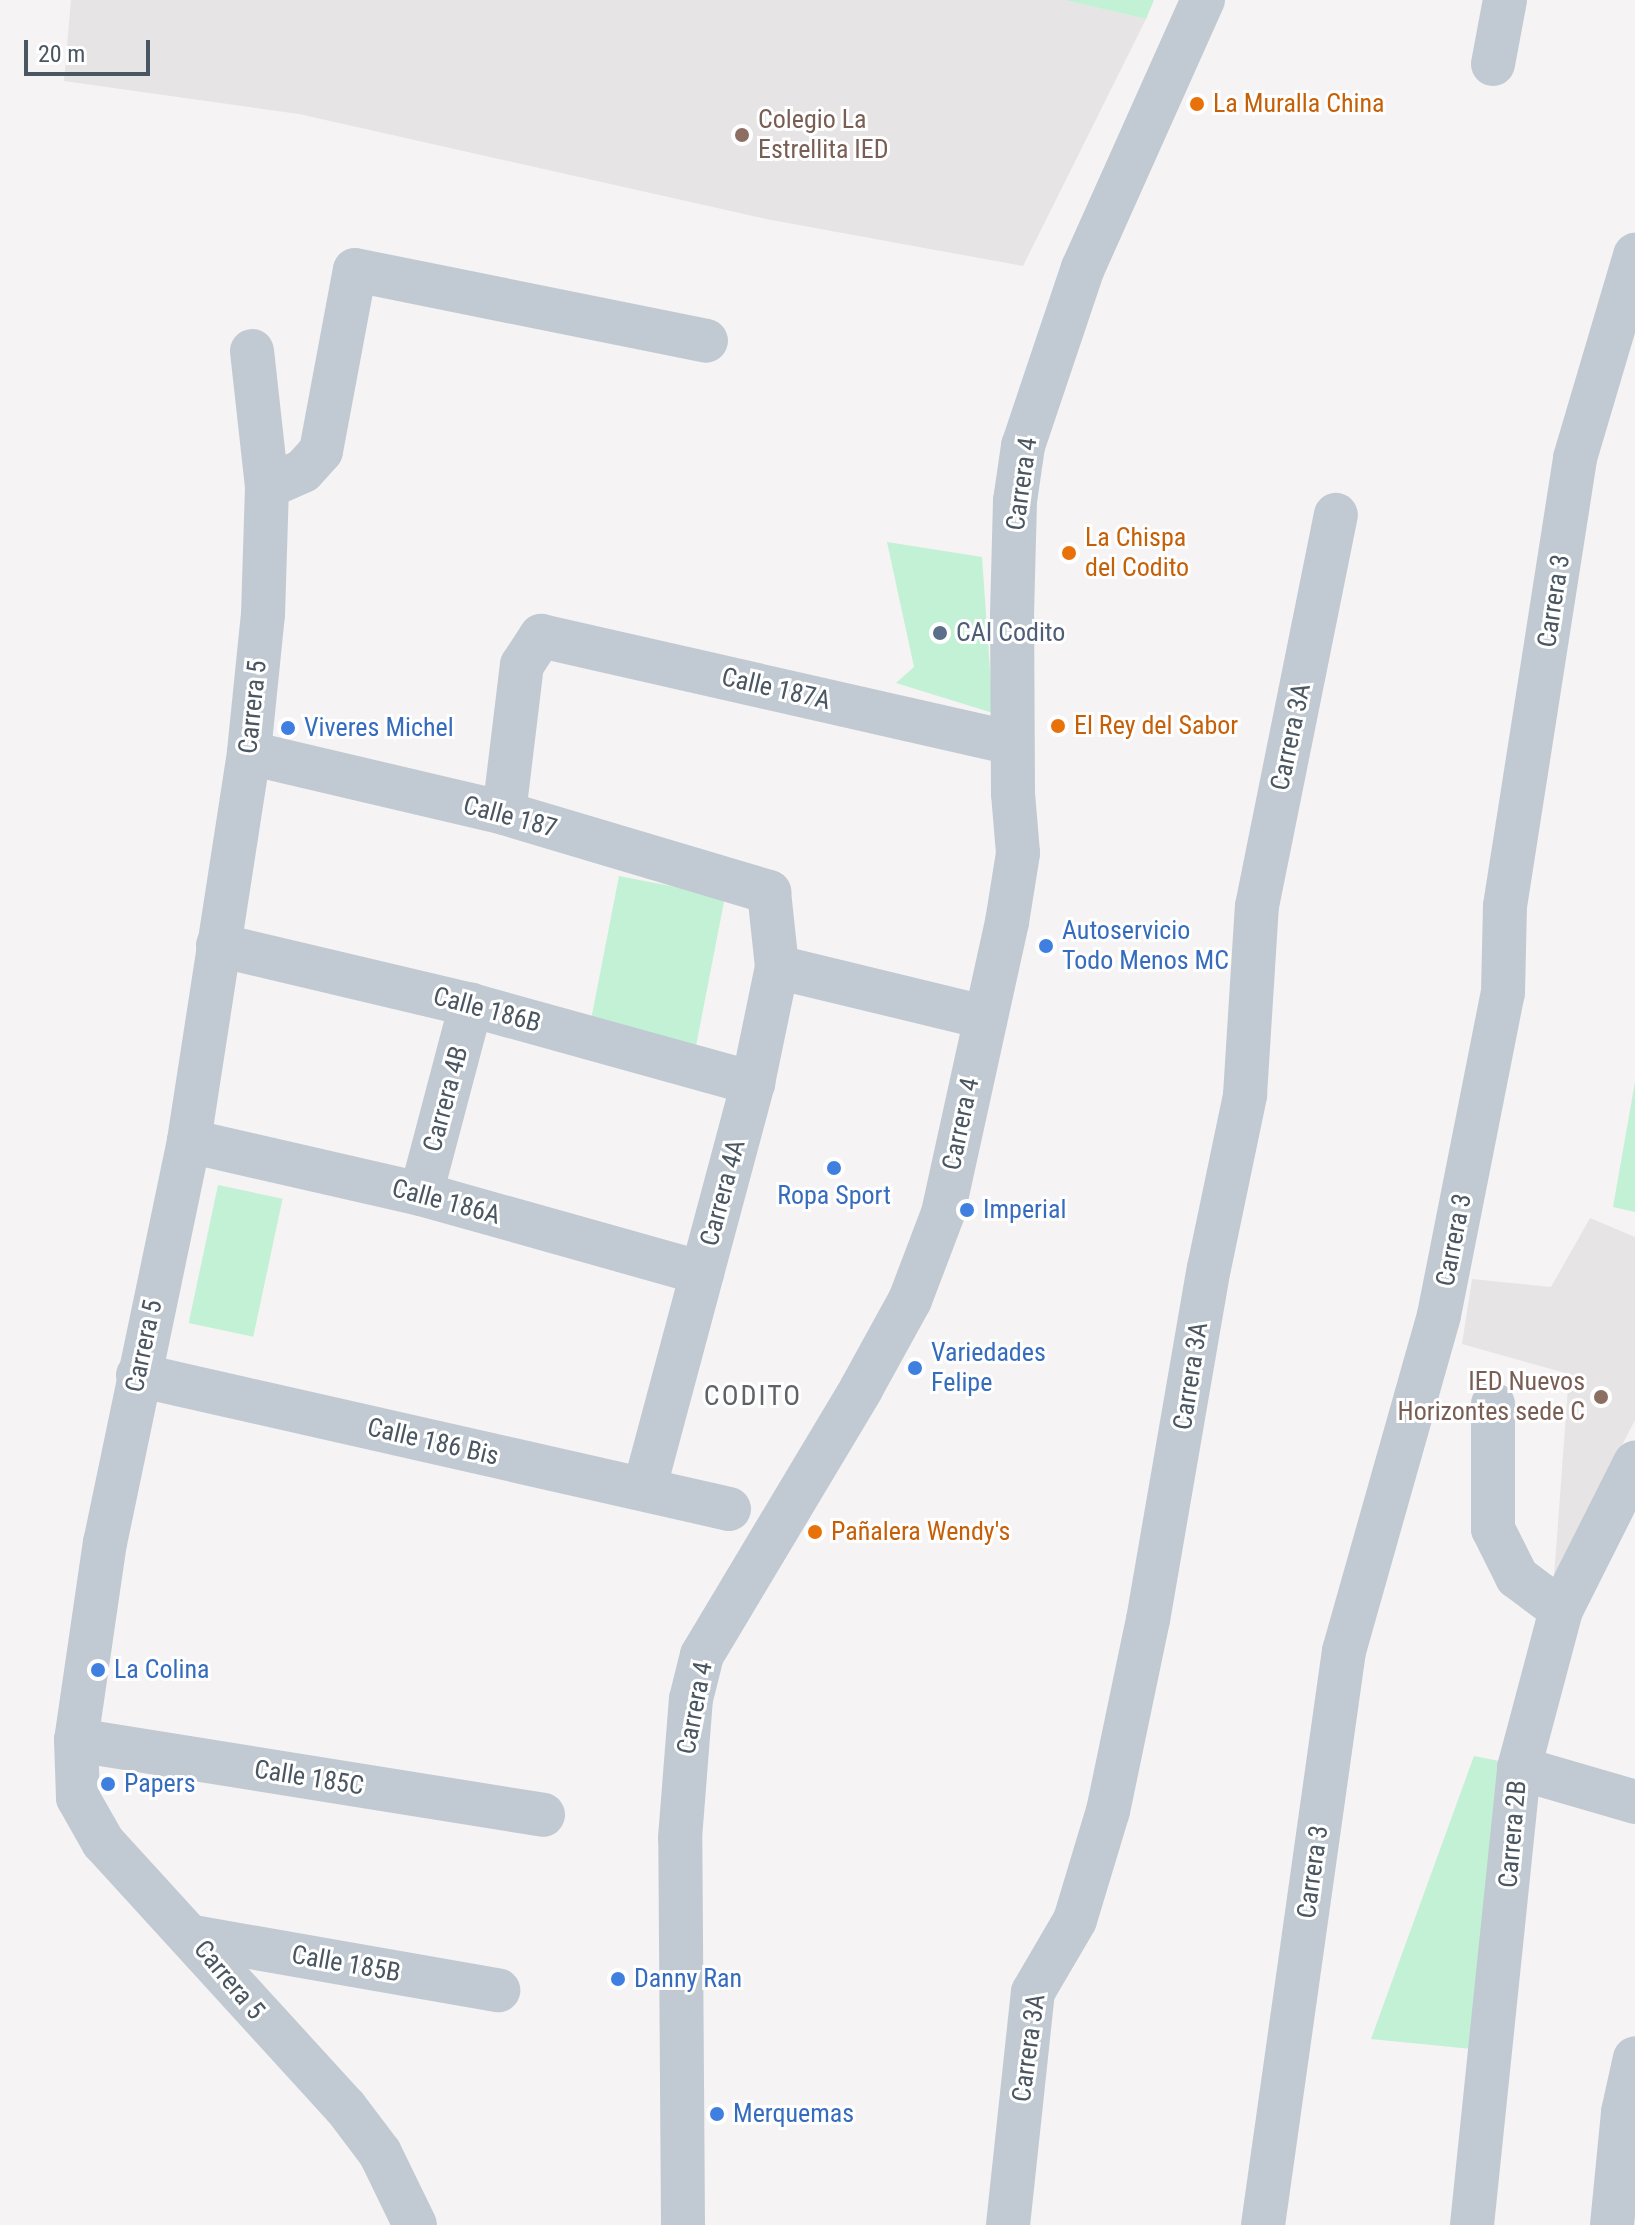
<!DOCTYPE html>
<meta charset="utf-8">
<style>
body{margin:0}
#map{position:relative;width:1635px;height:2225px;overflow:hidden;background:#f5f3f3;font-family:"Roboto Condensed",sans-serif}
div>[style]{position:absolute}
.education>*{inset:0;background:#e6e4e5}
.green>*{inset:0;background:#c3f1d5;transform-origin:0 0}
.minor>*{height:44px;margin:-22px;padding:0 22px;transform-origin:22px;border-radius:22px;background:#c1cad2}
.dots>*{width:22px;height:22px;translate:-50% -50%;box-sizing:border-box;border:4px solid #fff;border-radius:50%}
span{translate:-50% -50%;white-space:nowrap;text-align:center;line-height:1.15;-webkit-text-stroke:6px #fff;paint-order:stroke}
.food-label{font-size:26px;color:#c56008}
.left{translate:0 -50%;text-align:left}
.education-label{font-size:26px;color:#785e54}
.right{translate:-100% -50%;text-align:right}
.street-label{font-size:26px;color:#4a5661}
.service-label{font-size:26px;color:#4e5e75}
.shop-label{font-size:26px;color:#366cbe}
.neighbourhood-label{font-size:28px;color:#5f6368;letter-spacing:2px}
.scale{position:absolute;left:24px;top:40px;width:126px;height:36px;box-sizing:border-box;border:4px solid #4a5661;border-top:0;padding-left:10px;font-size:24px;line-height:28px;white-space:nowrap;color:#4a5661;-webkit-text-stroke:6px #fff;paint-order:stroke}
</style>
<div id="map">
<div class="education">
<div style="clip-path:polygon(71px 0,1064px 0,1146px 19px,1023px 266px,766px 219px,299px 114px,64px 81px)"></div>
<div style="clip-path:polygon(1590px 1218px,1635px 1237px,1635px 1420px,1554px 1577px,1569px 1374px,1462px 1344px,1472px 1279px,1551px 1287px)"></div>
</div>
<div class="green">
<div style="clip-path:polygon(1064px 0,1154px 0,1146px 19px)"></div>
<div style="clip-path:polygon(887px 542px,982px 557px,993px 713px,896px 683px,914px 667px)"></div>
<div style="left:619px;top:876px;width:108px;height:156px;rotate:11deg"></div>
<div style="clip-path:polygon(1635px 1082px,1635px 1212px,1613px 1207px)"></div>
<div style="left:218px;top:1185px;width:66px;height:141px;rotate:12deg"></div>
<div style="clip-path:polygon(1474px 1756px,1499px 1761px,1472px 2049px,1371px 2039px)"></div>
</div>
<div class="minor">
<div style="left:1493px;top:64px;width:65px;rotate:-79.4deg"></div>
<div style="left:252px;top:351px;width:137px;rotate:83.7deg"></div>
<div style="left:267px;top:487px;width:127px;rotate:91.8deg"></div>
<div style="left:263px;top:614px;width:140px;rotate:95.8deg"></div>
<div style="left:249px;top:753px;width:393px;rotate:98.8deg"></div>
<div style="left:189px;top:1141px;width:410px;rotate:101.8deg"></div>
<div style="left:105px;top:1542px;width:200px;rotate:98.3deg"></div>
<div style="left:76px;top:1740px;width:58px;rotate:88deg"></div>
<div style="left:78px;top:1798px;width:51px;rotate:60.4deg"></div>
<div style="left:103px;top:1842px;width:360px;rotate:47.6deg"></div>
<div style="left:346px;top:2108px;width:56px;rotate:52.9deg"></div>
<div style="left:380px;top:2153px;width:80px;rotate:64.1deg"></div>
<div style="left:267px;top:487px;width:39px;rotate:-24deg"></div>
<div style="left:303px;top:471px;width:27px;rotate:-48deg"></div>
<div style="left:321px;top:451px;width:184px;rotate:-79.4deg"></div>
<div style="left:355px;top:270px;width:358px;rotate:11.4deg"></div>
<div style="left:249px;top:753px;width:262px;rotate:13.2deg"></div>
<div style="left:504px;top:813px;width:277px;rotate:16.6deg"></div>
<div style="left:769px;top:892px;width:75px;rotate:83.9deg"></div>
<div style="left:777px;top:967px;width:118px;rotate:101.7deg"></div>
<div style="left:753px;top:1083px;width:420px;rotate:105deg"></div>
<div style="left:504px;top:813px;width:149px;rotate:-83.1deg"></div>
<div style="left:522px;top:665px;width:35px;rotate:-57deg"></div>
<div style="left:541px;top:636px;width:483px;rotate:12.8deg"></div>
<div style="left:218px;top:945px;width:260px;rotate:13.3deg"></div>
<div style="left:471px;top:1005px;width:293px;rotate:15.5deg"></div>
<div style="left:777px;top:967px;width:213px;rotate:13.6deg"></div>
<div style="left:189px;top:1141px;width:238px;rotate:12.9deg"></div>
<div style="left:421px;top:1194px;width:292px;rotate:15.7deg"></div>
<div style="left:421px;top:1194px;width:196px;rotate:-75.2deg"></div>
<div style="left:138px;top:1375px;width:606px;rotate:12.77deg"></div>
<div style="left:1493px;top:1404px;width:125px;rotate:90deg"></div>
<div style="left:1493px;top:1529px;width:54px;rotate:63.4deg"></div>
<div style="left:1517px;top:1577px;width:55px;rotate:36.9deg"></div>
<div style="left:76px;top:1740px;width:473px;rotate:9.1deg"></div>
<div style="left:1519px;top:1768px;width:121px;rotate:16.3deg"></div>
<div style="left:193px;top:1937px;width:310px;rotate:9.9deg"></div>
<div style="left:683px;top:2225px;width:387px;rotate:-90.4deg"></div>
<div style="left:680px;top:1838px;width:139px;rotate:-85.5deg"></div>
<div style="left:691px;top:1699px;width:45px;rotate:-76deg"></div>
<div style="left:702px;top:1655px;width:310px;rotate:-59.1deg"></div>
<div style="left:861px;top:1389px;width:102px;rotate:-61.2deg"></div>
<div style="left:910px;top:1300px;width:93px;rotate:-69.2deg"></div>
<div style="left:943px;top:1213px;width:298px;rotate:-77.6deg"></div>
<div style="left:1007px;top:922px;width:70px;rotate:-80.9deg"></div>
<div style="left:1018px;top:853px;width:59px;rotate:-94.8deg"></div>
<div style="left:1013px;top:794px;width:179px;rotate:-90.3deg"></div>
<div style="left:1012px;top:615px;width:114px;rotate:-88.5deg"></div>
<div style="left:1015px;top:501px;width:56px;rotate:-81.7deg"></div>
<div style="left:1023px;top:446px;width:188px;rotate:-71.4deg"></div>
<div style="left:1083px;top:268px;width:294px;rotate:-65.9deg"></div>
<div style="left:1008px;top:2225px;width:234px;rotate:-83.9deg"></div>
<div style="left:1033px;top:1992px;width:83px;rotate:-59.7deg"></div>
<div style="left:1075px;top:1920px;width:114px;rotate:-73.2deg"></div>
<div style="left:1108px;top:1811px;width:195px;rotate:-78.2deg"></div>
<div style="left:1148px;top:1620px;width:357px;rotate:-80.2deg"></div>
<div style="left:1209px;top:1268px;width:177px;rotate:-78.2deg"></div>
<div style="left:1245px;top:1095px;width:189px;rotate:-86.4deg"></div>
<div style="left:1257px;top:906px;width:399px;rotate:-78.6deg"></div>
<div style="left:1263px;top:2225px;width:580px;rotate:-81.97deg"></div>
<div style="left:1344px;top:1651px;width:349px;rotate:-74.2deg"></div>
<div style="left:1439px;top:1315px;width:328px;rotate:-78.8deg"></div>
<div style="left:1503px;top:993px;width:87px;rotate:-88.7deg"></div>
<div style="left:1505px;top:906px;width:453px;rotate:-81.1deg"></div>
<div style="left:1575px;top:458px;width:212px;rotate:-73.5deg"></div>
<div style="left:1472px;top:2225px;width:459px;rotate:-84.1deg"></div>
<div style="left:1519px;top:1768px;width:163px;rotate:-75.1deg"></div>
<div style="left:1561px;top:1610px;width:165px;rotate:-63.3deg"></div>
<div style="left:1612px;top:2225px;width:114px;rotate:-84.4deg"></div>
<div style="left:1623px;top:2112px;width:55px;rotate:-77.5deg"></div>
</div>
<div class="dots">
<div style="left:1197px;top:104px;background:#e8710a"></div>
<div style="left:742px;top:135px;background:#8d6e63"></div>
<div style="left:1069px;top:553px;background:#e8710a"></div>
<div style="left:940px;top:633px;background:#5c6f8a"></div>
<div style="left:1058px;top:726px;background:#e8710a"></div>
<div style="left:288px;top:728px;background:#3f7fe0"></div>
<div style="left:1046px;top:946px;background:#3f7fe0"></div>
<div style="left:834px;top:1168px;background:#3f7fe0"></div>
<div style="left:967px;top:1210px;background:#3f7fe0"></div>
<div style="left:915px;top:1368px;background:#3f7fe0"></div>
<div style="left:1601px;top:1397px;background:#8d6e63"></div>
<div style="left:815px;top:1532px;background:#e8710a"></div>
<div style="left:98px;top:1670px;background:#3f7fe0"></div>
<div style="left:108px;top:1784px;background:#3f7fe0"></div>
<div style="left:618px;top:1979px;background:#3f7fe0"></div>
<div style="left:717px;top:2114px;background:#3f7fe0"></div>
</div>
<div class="food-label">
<span class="left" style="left:1213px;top:104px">La Muralla China</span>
<span class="left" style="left:1085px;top:553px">La Chispa<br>del Codito</span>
<span class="left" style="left:1074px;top:726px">El Rey del Sabor</span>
<span class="left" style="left:831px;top:1532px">Pañalera Wendy's</span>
</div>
<div class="education-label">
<span class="left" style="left:758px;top:135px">Colegio La<br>Estrellita IED</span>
<span class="right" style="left:1585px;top:1397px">IED Nuevos<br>Horizontes sede C</span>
</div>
<div class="street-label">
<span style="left:1022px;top:484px;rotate:-82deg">Carrera 4</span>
<span style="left:1554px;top:601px;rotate:-81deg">Carrera 3</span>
<span style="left:776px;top:689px;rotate:13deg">Calle 187A</span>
<span style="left:253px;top:707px;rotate:-84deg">Carrera 5</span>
<span style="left:1291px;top:737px;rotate:-78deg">Carrera 3A</span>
<span style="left:510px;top:817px;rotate:15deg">Calle 187</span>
<span style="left:487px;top:1010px;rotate:15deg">Calle 186B</span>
<span style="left:446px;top:1099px;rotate:-75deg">Carrera 4B</span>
<span style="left:961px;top:1124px;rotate:-78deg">Carrera 4</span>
<span style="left:723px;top:1193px;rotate:-75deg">Carrera 4A</span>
<span style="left:446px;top:1202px;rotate:15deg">Calle 186A</span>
<span style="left:1454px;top:1240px;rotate:-79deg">Carrera 3</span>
<span style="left:144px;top:1346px;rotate:-78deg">Carrera 5</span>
<span style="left:1191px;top:1376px;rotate:-81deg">Carrera 3A</span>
<span style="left:433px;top:1442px;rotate:13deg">Calle 186 Bis</span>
<span style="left:695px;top:1708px;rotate:-79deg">Carrera 4</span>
<span style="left:309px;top:1778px;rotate:9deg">Calle 185C</span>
<span style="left:1513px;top:1834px;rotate:-85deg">Carrera 2B</span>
<span style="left:1313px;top:1872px;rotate:-82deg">Carrera 3</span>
<span style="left:346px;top:1964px;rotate:10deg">Calle 185B</span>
<span style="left:229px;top:1980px;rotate:50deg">Carrera 5</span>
<span style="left:1029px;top:2048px;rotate:-82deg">Carrera 3A</span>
</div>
<div class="service-label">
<span class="left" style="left:956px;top:633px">CAI Codito</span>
</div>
<div class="shop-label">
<span class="left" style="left:304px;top:728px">Viveres Michel</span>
<span class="left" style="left:1062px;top:946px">Autoservicio<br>Todo Menos MC</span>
<span style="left:834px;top:1196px">Ropa Sport</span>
<span class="left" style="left:983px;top:1210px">Imperial</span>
<span class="left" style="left:931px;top:1368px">Variedades<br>Felipe</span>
<span class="left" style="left:114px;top:1670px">La Colina</span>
<span class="left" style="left:124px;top:1784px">Papers</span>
<span class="left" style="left:634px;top:1979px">Danny Ran</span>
<span class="left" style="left:733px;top:2114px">Merquemas</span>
</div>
<div class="neighbourhood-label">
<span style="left:753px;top:1396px">CODITO</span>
</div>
<div class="scale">20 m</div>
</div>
